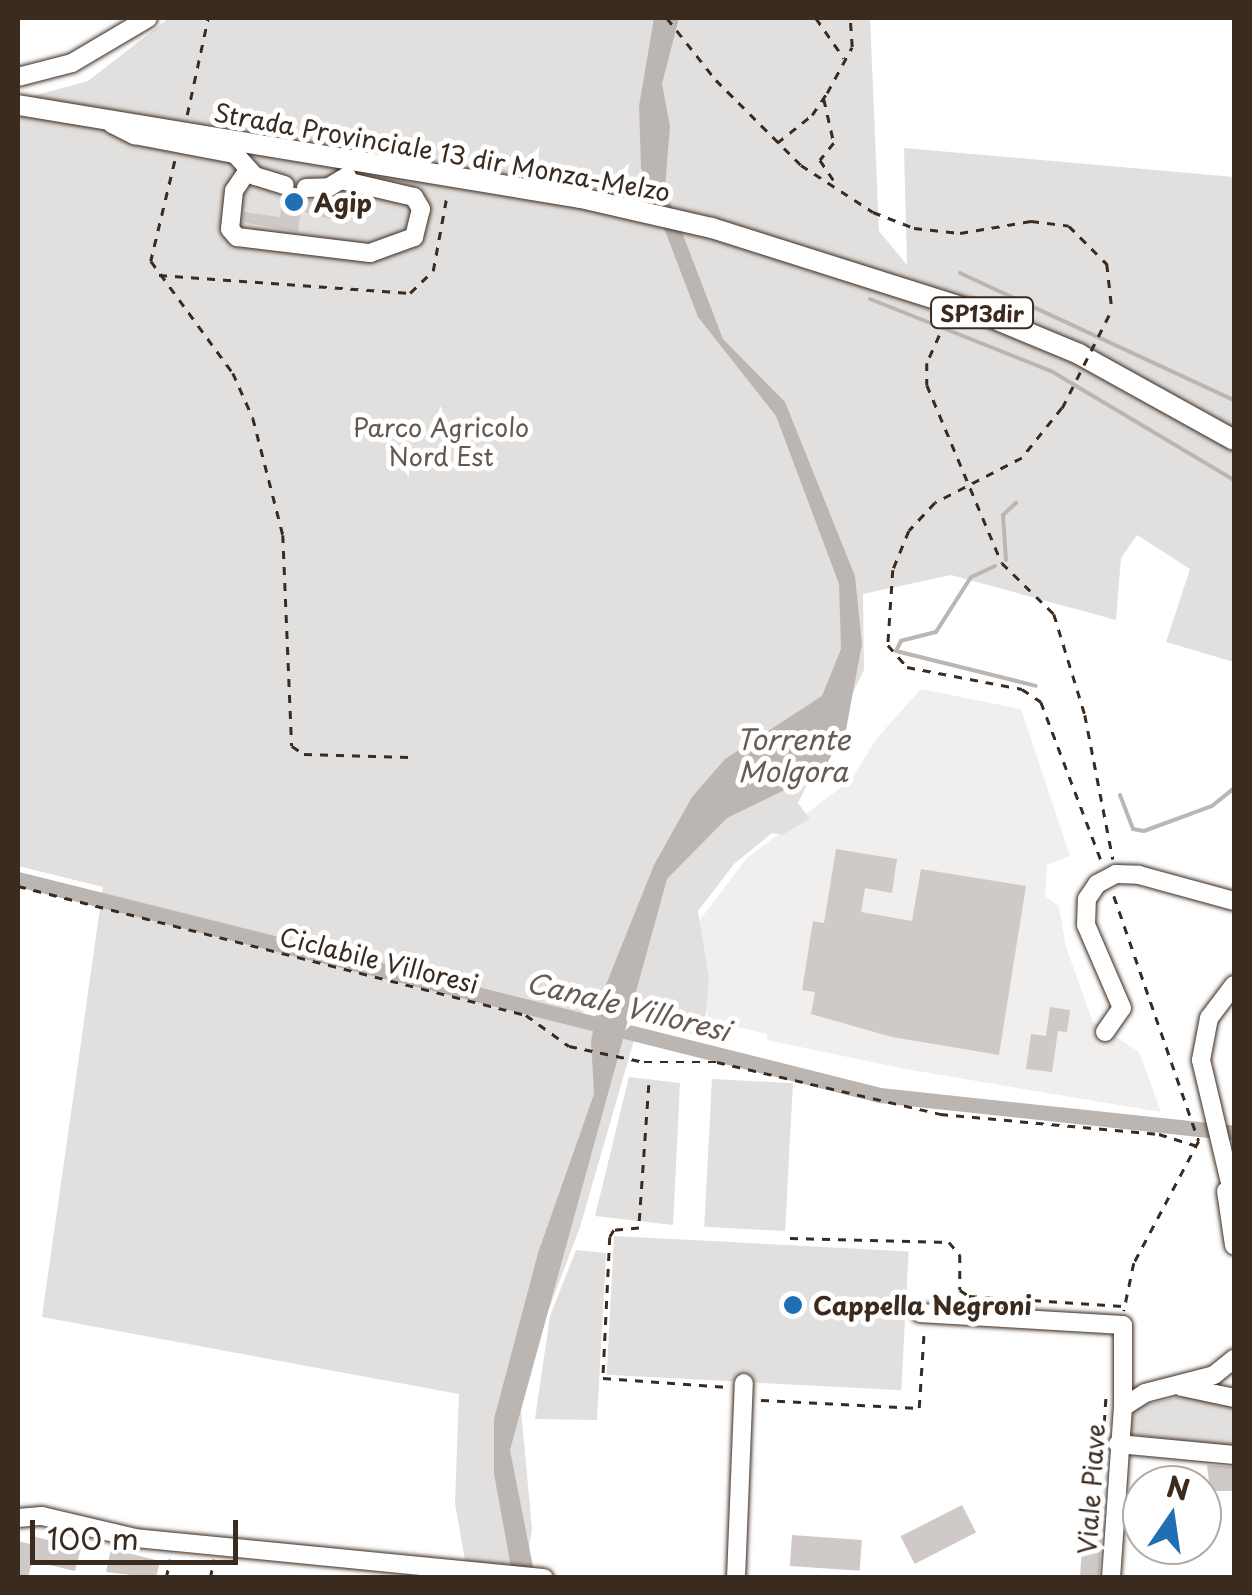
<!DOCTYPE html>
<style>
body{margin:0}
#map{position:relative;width:1252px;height:1595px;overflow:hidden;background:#fff;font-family:"Playpen Sans",sans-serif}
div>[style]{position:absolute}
.built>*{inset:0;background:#f1efee}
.green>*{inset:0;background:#e2e0de;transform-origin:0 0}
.water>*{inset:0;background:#bcb6b3}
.stream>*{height:4px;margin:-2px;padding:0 2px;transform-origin:2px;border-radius:2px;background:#bcb6b3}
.canal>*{height:15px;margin:-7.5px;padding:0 7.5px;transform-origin:7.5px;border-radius:7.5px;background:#bcb6b3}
.building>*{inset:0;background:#cfcac7;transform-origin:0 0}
.path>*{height:2.5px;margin-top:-1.25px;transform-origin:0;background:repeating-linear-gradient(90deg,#3b2a1e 0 8px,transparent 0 16px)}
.roads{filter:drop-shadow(0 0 2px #3b2a1e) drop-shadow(0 0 2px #3b2a1e)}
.minor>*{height:18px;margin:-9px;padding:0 9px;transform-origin:9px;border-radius:9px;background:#fff}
.major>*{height:20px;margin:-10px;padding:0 10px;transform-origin:10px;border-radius:10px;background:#fff}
.path-bridge>*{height:2.5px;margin-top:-1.25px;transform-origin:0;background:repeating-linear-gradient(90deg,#3b2a1e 0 8px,transparent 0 16px)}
.dots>*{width:28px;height:28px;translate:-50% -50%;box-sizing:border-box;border:5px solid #fff;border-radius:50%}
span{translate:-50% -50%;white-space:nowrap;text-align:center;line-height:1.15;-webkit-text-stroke:10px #fff;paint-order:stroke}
.shield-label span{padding:2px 8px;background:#fff;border:2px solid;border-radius:8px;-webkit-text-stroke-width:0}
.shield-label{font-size:22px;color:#3b2a1e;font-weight:700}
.street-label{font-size:25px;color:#3b2a1e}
.poi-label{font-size:25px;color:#3b2a1e;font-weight:700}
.left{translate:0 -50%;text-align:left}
.park-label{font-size:25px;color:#65584e}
.water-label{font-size:28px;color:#685b52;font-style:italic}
.frame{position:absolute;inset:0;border:20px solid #3b2a1e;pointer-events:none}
.north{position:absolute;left:1122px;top:1465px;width:100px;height:100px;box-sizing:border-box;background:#fff;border:2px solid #b1aaa5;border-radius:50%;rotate:13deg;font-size:28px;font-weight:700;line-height:40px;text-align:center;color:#3b2a1e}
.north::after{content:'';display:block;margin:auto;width:35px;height:45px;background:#1f6fb2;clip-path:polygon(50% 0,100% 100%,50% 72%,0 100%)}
.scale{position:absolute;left:30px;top:1520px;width:208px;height:45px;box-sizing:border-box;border:5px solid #3b2a1e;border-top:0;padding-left:12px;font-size:30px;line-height:35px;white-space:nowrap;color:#3b2a1e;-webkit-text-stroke:8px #fff;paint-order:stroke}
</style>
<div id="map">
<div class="built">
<div style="clip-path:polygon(921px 689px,1021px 709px,1070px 856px,1047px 865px,1045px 896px,1059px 906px,1066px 947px,1093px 1022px,1139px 1052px,1161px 1112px,905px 1069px,767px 1040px,767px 1034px,708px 1020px,696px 925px,747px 858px,851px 780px,876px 739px)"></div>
</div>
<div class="green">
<div style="clip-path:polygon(169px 18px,870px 18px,879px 231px,907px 265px,904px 148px,1234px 177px,1234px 662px,1166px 642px,1190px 569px,1137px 535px,1121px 558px,1116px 620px,951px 575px,863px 594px,864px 670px,798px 803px,810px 819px,782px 835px,772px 833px,734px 864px,698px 911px,709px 978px,704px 1037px,584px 1008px,582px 1027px,634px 1040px,580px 1227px,519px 1388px,532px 1529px,524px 1577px,468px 1577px,455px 1503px,459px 1394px,42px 1317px,103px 887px,18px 866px,18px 100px,88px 81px)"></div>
<div style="clip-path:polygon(629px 1077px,680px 1083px,673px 1225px,595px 1216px)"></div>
<div style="left:712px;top:1079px;width:81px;height:148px;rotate:3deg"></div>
<div style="left:614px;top:1236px;width:295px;height:139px;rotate:3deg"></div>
<div style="clip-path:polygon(576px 1250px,606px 1253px,597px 1420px,535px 1419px,550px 1316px)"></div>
<div style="clip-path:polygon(1189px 1394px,1234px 1404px,1234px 1446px,1125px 1434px,1137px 1407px)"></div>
</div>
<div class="water">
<div style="clip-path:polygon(654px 18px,679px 18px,662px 84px,670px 126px,665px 188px,723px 339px,785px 402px,855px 576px,862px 644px,846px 730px,822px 772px,727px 818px,667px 879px,510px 1450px,535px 1577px,513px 1578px,494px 1474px,494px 1419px,538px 1253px,594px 1094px,591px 1041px,599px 1002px,654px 865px,692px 797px,725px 759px,822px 696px,841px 649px,839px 584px,776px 416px,698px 317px,641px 168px,639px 106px)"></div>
</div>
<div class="stream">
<div style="left:960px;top:273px;width:302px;rotate:24.9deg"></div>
<div style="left:870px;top:299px;width:195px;rotate:21.7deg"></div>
<div style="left:1051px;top:371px;width:213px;rotate:30.8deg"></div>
<div style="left:1006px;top:560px;width:45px;rotate:-93.8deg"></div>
<div style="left:1003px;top:515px;width:18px;rotate:-43deg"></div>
<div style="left:995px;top:566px;width:26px;rotate:155deg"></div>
<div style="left:971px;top:577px;width:65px;rotate:122.5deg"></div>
<div style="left:936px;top:632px;width:36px;rotate:166deg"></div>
<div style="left:901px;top:641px;width:11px;rotate:117deg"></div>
<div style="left:896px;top:651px;width:144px;rotate:14deg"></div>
<div style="left:1120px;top:795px;width:36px;rotate:69deg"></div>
<div style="left:1133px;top:829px;width:11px;rotate:10deg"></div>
<div style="left:1144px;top:831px;width:72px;rotate:-20.2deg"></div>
<div style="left:1212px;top:806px;width:28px;rotate:-39deg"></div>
</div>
<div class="canal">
<div style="left:18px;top:879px;width:889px;rotate:14.07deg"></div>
<div style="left:880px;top:1095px;width:356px;rotate:6.1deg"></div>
</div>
<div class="building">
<div style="clip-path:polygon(295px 193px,306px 200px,351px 199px,347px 224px,301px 211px,298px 232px,243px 222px,244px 212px,280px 217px,283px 197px)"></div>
<div style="clip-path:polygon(836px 849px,897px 859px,892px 893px,865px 888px,861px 912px,912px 921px,921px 869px,1026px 886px,999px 1055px,892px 1037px,811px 1014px,815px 992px,802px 990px,813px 921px,824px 923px)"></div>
<div style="clip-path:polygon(1050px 1007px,1070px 1010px,1067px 1032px,1058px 1031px,1052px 1072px,1026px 1069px,1031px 1034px,1046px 1036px)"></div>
<div style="clip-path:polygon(1207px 1465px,1234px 1467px,1234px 1491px,1210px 1491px)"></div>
<div style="left:962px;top:1505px;width:31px;height:69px;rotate:63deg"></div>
<div style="left:1083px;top:1522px;width:19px;height:56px;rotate:3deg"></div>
<div style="left:792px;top:1535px;width:70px;height:31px;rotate:4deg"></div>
<div style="clip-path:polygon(32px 1536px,81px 1548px,75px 1571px,32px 1561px,28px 1578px,18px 1578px,18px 1541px,30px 1544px)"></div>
<div style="clip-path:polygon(111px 1549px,160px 1561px,156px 1578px,106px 1572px)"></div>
</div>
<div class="path">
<div style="left:667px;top:18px;width:79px;rotate:51.7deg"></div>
<div style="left:716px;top:80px;width:120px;rotate:45deg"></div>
<div style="left:801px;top:165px;width:86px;rotate:33.1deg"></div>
<div style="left:873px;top:212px;width:44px;rotate:21.3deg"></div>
<div style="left:914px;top:228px;width:46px;rotate:6.2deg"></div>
<div style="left:960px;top:233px;width:72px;rotate:-9.6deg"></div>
<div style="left:1031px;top:221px;width:38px;rotate:7deg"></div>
<div style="left:1069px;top:226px;width:54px;rotate:45deg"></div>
<div style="left:1107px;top:264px;width:45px;rotate:83.7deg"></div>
<div style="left:816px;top:18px;width:49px;rotate:55deg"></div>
<div style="left:824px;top:99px;width:45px;rotate:77.2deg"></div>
<div style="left:834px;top:143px;width:22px;rotate:129deg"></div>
<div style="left:820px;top:160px;width:27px;rotate:56deg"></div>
<div style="left:187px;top:115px;width:99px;rotate:-77.8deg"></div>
<div style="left:777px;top:143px;width:45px;rotate:-38.7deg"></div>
<div style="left:812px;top:115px;width:27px;rotate:-56deg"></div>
<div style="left:827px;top:93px;width:52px;rotate:-61.5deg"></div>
<div style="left:852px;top:47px;width:29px;rotate:-94deg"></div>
<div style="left:175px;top:161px;width:103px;rotate:103.5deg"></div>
<div style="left:151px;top:261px;width:139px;rotate:53.8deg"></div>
<div style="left:233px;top:373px;width:49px;rotate:66deg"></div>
<div style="left:253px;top:418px;width:121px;rotate:75.6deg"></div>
<div style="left:283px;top:535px;width:211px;rotate:87.6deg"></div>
<div style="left:292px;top:746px;width:14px;rotate:34deg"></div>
<div style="left:304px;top:754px;width:105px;rotate:1.6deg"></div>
<div style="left:159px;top:275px;width:252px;rotate:4.1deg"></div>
<div style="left:410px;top:293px;width:32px;rotate:-44deg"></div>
<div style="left:433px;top:271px;width:77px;rotate:-79.6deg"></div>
<div style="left:946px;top:321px;width:46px;rotate:114.3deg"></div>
<div style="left:927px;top:363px;width:22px;rotate:90deg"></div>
<div style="left:927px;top:385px;width:193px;rotate:67.2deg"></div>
<div style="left:1002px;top:563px;width:73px;rotate:44.4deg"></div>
<div style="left:1054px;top:614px;width:106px;rotate:72.9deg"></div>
<div style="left:1085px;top:715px;width:147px;rotate:79deg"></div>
<div style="left:1062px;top:408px;width:64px;rotate:128.7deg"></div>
<div style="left:1022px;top:458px;width:98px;rotate:152.7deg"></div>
<div style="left:935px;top:503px;width:38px;rotate:133deg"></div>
<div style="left:909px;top:531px;width:42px;rotate:112.3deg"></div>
<div style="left:893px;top:570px;width:75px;rotate:93.8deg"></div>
<div style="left:888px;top:645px;width:29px;rotate:49deg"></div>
<div style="left:907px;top:667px;width:117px;rotate:10.8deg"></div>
<div style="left:1022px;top:689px;width:23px;rotate:34deg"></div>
<div style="left:1041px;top:702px;width:174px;rotate:69.2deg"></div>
<div style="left:18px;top:886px;width:524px;rotate:14.25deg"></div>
<div style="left:526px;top:1015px;width:53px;rotate:35.8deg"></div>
<div style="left:569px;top:1046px;width:77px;rotate:12deg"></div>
<div style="left:644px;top:1062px;width:73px"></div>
<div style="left:717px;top:1062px;width:229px;rotate:13.1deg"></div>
<div style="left:940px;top:1114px;width:220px;rotate:5.2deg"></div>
<div style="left:1159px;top:1134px;width:47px;rotate:17.3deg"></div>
<div style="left:1114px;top:896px;width:259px;rotate:70.9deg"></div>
<div style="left:1199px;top:1141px;width:138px;rotate:118deg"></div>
<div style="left:1134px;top:1263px;width:49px;rotate:101.8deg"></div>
<div style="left:649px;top:1085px;width:143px;rotate:94deg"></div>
<div style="left:639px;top:1228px;width:25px;rotate:175deg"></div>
<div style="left:614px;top:1230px;width:8px;rotate:120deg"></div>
<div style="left:610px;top:1237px;width:141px;rotate:92.8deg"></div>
<div style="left:603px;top:1378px;width:125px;rotate:4.1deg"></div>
<div style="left:790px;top:1238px;width:159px;rotate:1.4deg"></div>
<div style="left:949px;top:1242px;width:17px;rotate:50deg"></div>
<div style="left:960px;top:1255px;width:35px;rotate:90deg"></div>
<div style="left:960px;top:1290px;width:11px;rotate:34deg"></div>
<div style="left:969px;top:1296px;width:154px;rotate:3.7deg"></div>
<div style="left:18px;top:1376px;width:12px;rotate:90deg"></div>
<div style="left:761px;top:1400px;width:158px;rotate:2.9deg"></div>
<div style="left:919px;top:1408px;width:78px;rotate:-86.3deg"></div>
<div style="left:1103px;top:1439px;width:46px;rotate:-86.3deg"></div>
<div style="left:166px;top:1578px;width:19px;rotate:-78deg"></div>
<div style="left:210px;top:1578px;width:19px;rotate:-78deg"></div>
</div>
<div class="roads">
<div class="minor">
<div style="left:18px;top:77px;width:56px;rotate:-14.5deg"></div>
<div style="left:72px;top:63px;width:88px;rotate:-30.6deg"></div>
<div style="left:112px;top:124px;width:25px;rotate:27deg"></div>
<div style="left:134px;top:135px;width:103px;rotate:10.7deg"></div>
<div style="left:235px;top:154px;width:30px;rotate:48deg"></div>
<div style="left:255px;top:176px;width:31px;rotate:17deg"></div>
<div style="left:248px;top:170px;width:25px;rotate:124deg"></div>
<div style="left:234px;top:191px;width:38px;rotate:96deg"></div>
<div style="left:230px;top:229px;width:11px;rotate:49deg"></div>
<div style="left:237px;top:237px;width:134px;rotate:6.9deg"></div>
<div style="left:370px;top:253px;width:47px;rotate:-20deg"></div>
<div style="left:414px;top:237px;width:29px;rotate:-76deg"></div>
<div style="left:421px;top:209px;width:14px;rotate:-120deg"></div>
<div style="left:414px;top:197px;width:75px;rotate:-166.9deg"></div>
<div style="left:306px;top:188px;width:23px;rotate:-2deg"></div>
<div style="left:329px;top:187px;width:21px;rotate:-31deg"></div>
<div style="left:1234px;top:985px;width:41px;rotate:127.1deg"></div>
<div style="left:1209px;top:1018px;width:43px;rotate:100.8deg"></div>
<div style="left:1201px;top:1060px;width:144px;rotate:76.7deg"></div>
<div style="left:1105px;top:1032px;width:29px;rotate:-55deg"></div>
<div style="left:1122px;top:1008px;width:90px;rotate:-113.4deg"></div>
<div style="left:1086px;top:925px;width:26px;rotate:-88deg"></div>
<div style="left:1087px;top:899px;width:18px;rotate:-56deg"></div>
<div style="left:1097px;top:884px;width:21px;rotate:-28deg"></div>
<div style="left:1116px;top:874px;width:23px;rotate:2deg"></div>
<div style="left:1139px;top:875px;width:98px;rotate:15.3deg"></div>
<div style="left:1226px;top:1191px;width:55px;rotate:81.6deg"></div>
<div style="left:920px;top:1313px;width:203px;rotate:3.4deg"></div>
<div style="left:1123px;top:1325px;width:82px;rotate:90deg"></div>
<div style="left:1182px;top:1387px;width:53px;rotate:11.9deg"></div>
<div style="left:1118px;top:1444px;width:117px;rotate:5.4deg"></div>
<div style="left:18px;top:1518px;width:24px;rotate:-5deg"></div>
<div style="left:42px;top:1516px;width:96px;rotate:13.3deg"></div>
<div style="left:135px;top:1538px;width:411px;rotate:5.6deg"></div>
<div style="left:736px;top:1578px;width:195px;rotate:-87.7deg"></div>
<div style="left:1111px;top:1578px;width:171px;rotate:-86deg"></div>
<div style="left:1123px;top:1407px;width:26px;rotate:-32deg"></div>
<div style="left:1145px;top:1393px;width:71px;rotate:-14.6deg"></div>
<div style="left:1214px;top:1375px;width:26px;rotate:-39deg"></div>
</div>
<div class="major">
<div style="left:18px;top:105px;width:571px;rotate:9.38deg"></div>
<div style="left:581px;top:198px;width:134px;rotate:12.9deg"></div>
<div style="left:712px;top:228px;width:284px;rotate:17.6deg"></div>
<div style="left:983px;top:314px;width:104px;rotate:22.6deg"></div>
<div style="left:1079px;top:354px;width:177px;rotate:29deg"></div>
</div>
</div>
<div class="path-bridge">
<div style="left:1062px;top:408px;width:111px;rotate:-63.2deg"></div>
</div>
<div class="dots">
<div style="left:294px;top:202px;background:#1f6fb2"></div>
<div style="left:793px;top:1305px;background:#1f6fb2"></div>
</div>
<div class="shield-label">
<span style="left:982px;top:313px">SP13dir</span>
</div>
<div class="street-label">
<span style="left:442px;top:152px;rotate:10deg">Strada Provinciale 13 dir Monza-Melzo</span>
<span style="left:379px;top:960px;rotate:14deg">Ciclabile Villoresi</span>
<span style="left:1091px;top:1489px;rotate:-86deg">Viale Piave</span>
</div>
<div class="poi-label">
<span class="left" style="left:314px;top:202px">Agip</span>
<span class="left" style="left:813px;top:1305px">Cappella Negroni</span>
</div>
<div class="park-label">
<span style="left:441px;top:442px">Parco Agricolo<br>Nord Est</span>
</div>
<div class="water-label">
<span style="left:793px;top:755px">Torrente<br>Molgora</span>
<span style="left:628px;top:1006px;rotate:14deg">Canale Villoresi</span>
</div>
<div class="frame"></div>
<div class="north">N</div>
<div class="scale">100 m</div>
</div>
